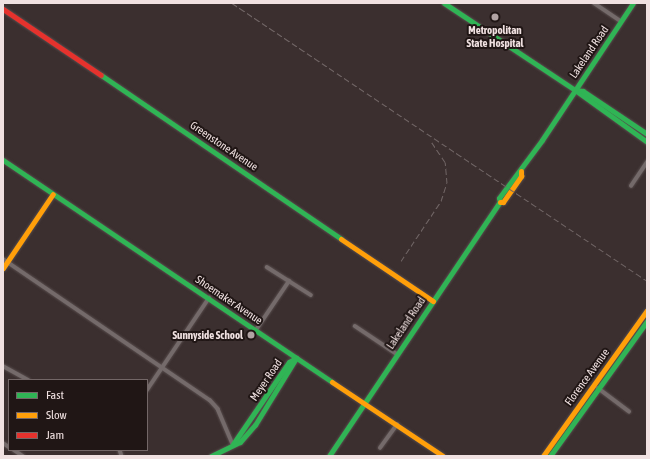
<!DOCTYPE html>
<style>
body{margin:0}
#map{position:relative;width:650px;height:459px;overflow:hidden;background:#3b2f2f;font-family:"Asap Condensed",sans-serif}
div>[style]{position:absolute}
.roads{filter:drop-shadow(0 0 1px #574c4c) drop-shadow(0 0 1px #574c4c)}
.street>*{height:3.5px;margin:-1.75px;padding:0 1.75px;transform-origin:1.75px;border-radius:1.75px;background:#746a6a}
.fast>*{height:5px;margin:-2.5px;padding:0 2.5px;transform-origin:2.5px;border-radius:2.5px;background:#30b455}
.slow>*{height:5px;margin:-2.5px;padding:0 2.5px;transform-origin:2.5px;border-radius:2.5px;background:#ff9f0a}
.jam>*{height:5px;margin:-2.5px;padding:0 2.5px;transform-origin:2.5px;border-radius:2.5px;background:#e5322d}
.rail>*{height:1px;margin-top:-0.5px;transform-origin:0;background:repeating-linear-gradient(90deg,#716666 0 6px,transparent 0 9px)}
.dots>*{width:11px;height:11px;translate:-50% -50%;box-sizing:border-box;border:2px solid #201615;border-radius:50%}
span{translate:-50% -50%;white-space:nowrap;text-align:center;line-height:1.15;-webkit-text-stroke:4px #201615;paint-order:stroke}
.poi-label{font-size:11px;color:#f0e1e1;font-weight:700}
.right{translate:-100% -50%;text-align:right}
.street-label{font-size:11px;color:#f0e1e1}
.frame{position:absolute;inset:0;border:4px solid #f0e1e1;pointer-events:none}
.legend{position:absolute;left:8px;top:379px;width:140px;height:72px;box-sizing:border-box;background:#201615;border:1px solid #736767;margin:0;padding:5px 7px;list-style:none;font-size:12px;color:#f0e1e1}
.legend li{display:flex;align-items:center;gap:8px;height:20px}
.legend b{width:20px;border:1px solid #736767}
</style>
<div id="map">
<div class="roads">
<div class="street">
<div style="left:594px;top:3px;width:32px;rotate:34deg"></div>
<div style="left:631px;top:186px;width:29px;rotate:-56deg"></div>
<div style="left:3px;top:259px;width:250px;rotate:34.3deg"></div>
<div style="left:210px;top:400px;width:12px;rotate:48deg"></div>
<div style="left:218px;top:409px;width:38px;rotate:67deg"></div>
<div style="left:267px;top:267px;width:52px;rotate:32.5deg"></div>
<div style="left:355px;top:326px;width:50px;rotate:33.7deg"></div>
<div style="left:256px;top:330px;width:59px;rotate:-56deg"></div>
<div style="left:3px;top:366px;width:29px;rotate:29deg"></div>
<div style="left:598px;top:388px;width:39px;rotate:37deg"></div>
<div style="left:147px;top:390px;width:111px;rotate:-56deg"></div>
<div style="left:3px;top:443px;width:7px;rotate:34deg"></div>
<div style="left:380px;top:448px;width:29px;rotate:-54deg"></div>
<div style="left:14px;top:450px;width:11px;rotate:34deg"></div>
<div style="left:120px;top:450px;width:6px;rotate:72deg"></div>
</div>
<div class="fast">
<div style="left:444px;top:3px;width:157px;rotate:33.6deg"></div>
<div style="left:575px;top:90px;width:89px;rotate:35.8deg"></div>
<div style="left:101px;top:75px;width:291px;rotate:34.3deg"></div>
<div style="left:575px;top:90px;width:8px;rotate:7deg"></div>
<div style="left:583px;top:91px;width:77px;rotate:33.9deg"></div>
<div style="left:3px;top:160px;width:397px;rotate:34deg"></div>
<div style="left:233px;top:444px;width:99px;rotate:-55.7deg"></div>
<div style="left:289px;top:362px;width:8px;rotate:-30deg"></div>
<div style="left:211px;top:456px;width:32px;rotate:-26deg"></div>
<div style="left:240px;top:442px;width:23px;rotate:-49deg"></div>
<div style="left:255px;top:425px;width:79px;rotate:-58.5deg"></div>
<div style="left:329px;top:456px;width:306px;rotate:-56.1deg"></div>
<div style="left:500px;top:202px;width:4px;rotate:-104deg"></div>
<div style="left:499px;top:198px;width:72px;rotate:-53.4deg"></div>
<div style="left:542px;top:140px;width:164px;rotate:-56.4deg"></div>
<div style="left:550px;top:456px;width:166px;rotate:-54.3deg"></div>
</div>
<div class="slow">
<div style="left:500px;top:202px;width:3px"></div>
<div style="left:503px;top:202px;width:32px;rotate:-55deg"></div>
<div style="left:521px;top:176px;width:5px;rotate:-90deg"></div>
<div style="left:341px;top:239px;width:111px;rotate:34deg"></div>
<div style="left:3px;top:268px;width:89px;rotate:-56deg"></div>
<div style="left:332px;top:382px;width:133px;rotate:33.7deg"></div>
<div style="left:543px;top:456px;width:179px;rotate:-54.5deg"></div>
</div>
<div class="jam">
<div style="left:3px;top:9px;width:118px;rotate:34deg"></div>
</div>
</div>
<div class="rail">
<div style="left:232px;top:3px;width:500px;rotate:33.8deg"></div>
<div style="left:401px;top:261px;width:72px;rotate:-56.3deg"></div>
<div style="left:441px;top:201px;width:19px;rotate:-72deg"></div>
<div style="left:447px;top:183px;width:21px;rotate:-95deg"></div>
<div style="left:445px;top:162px;width:27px;rotate:-124deg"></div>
</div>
<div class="dots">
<div style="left:495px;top:17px;background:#b1a3a3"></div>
<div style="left:251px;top:335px;background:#b1a3a3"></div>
</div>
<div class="poi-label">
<span style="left:495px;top:37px">Metropolitan<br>State Hospital</span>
<span class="right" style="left:243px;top:335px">Sunnyside School</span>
</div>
<div class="street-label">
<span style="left:589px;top:52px;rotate:-56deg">Lakeland Road</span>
<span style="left:224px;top:146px;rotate:34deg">Greenstone Avenue</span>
<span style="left:229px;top:300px;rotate:34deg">Shoemaker Avenue</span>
<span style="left:406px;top:323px;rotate:-56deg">Lakeland Road</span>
<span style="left:587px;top:377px;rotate:-54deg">Florence Avenue</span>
<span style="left:266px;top:380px;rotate:-56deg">Meyer Road</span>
</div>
<div class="frame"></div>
<ul class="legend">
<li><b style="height:5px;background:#30b455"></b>Fast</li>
<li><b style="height:5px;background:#ff9f0a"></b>Slow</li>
<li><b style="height:5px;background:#e5322d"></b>Jam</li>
</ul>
</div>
